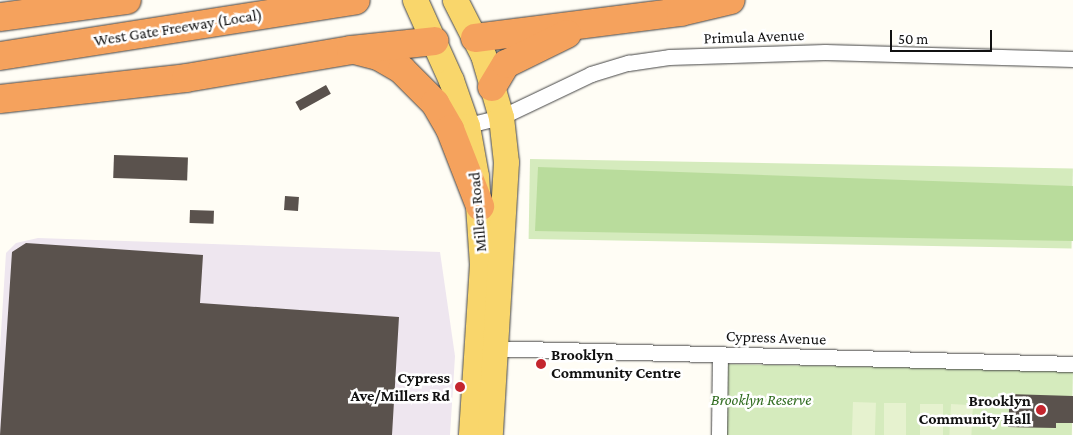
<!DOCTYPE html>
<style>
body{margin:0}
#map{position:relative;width:1073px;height:435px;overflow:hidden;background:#fffdf5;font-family:"Crimson Pro",serif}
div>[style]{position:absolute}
.industrial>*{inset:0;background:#eee6ef}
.green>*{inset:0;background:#d5ebbd;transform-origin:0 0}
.forest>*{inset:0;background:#b9dc9c}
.pitch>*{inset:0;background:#e6f2cf;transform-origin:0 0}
.building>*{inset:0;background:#5a524d;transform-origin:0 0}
.roads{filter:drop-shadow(0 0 1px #444) drop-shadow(0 0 1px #444)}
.street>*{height:15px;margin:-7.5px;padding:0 7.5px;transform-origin:7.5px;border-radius:7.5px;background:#fff}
.primary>*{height:25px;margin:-12.5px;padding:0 12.5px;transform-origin:12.5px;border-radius:12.5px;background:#f9d66b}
.highway>*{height:28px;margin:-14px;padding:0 14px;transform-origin:14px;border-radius:14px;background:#f5a25d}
.dots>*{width:14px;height:14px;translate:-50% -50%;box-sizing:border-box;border:2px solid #fff;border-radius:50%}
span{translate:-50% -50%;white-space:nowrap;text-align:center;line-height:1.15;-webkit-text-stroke:5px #fff;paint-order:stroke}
.street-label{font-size:16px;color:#111}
.poi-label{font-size:16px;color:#111;font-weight:700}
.left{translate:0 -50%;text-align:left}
.right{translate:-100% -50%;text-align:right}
.park-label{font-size:16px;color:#2f6b1f;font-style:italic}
.scale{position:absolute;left:890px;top:30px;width:102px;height:22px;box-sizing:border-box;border:2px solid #111;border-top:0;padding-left:6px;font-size:15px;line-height:18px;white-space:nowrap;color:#111;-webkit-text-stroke:4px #fff;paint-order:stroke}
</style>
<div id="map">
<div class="industrial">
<div style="clip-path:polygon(38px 238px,440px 252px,455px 356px,450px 435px,0 435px,0 349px,6px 253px,16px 243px)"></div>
</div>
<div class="green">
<div style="left:530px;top:159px;width:543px;height:80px;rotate:1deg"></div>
<div style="left:722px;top:364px;width:351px;height:71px;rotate:1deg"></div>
</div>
<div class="forest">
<div style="clip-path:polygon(538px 167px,1073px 186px,1073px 241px,535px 231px)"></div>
</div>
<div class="pitch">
<div style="left:853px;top:402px;width:23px;height:33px;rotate:2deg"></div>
<div style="left:884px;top:403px;width:22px;height:32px"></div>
<div style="left:920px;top:404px;width:23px;height:31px"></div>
<div style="left:951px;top:404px;width:22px;height:31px;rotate:3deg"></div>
</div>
<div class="building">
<div style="left:326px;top:85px;width:10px;height:35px;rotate:61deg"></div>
<div style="left:114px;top:155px;width:74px;height:23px;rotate:2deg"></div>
<div style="left:285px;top:196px;width:14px;height:14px;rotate:4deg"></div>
<div style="left:190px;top:210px;width:24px;height:13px;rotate:2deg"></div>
<div style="clip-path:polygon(26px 243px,203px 255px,200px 303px,399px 317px,392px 435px,0 435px,12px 252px)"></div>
<div style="clip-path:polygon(1010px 394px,1073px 396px,1073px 423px,1056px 423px,1056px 428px,1008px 427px)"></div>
</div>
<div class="roads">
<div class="street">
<div style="left:460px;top:127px;width:42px;rotate:-13.7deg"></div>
<div style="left:501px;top:117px;width:100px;rotate:-25.5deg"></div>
<div style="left:591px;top:74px;width:39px;rotate:-17deg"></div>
<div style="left:628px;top:63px;width:41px;rotate:-8.3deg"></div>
<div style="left:669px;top:57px;width:156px;rotate:-1.8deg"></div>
<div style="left:825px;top:52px;width:248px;rotate:1.6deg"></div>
<div style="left:487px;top:348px;width:586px;rotate:1.56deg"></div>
<div style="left:719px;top:435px;width:81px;rotate:-89.3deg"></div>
</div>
<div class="primary">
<div style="left:415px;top:0;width:88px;rotate:65.8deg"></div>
<div style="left:451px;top:80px;width:49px;rotate:70.8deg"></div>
<div style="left:467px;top:126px;width:51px;rotate:79.8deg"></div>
<div style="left:476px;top:176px;width:88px;rotate:86.1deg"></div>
<div style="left:482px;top:264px;width:171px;rotate:93.7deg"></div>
<div style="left:455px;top:0;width:62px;rotate:63deg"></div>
<div style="left:483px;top:55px;width:65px;rotate:73.8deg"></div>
<div style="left:501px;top:117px;width:45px;rotate:83.7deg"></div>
<div style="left:506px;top:162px;width:273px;rotate:93.4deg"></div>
</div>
<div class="highway">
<div style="left:0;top:17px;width:128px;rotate:-7.6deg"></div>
<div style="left:475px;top:38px;width:208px;rotate:-7.2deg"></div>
<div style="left:681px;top:12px;width:51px;rotate:-13.5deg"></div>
<div style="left:358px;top:51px;width:21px;rotate:14deg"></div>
<div style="left:378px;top:56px;width:28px;rotate:30deg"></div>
<div style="left:402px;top:70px;width:47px;rotate:45deg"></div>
<div style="left:435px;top:103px;width:30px;rotate:60deg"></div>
<div style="left:450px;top:129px;width:83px;rotate:68.7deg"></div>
<div style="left:0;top:56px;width:360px;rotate:-8.9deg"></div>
<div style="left:492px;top:87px;width:27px;rotate:-59deg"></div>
<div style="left:506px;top:64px;width:68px;rotate:-26.2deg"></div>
<div style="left:0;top:99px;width:187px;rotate:-6.4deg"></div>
<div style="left:186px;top:78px;width:167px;rotate:-9.6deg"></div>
<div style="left:351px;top:50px;width:84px;rotate:-6.1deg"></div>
</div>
</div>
<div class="dots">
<div style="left:541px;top:364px;background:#c4262e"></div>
<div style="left:460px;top:387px;background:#c4262e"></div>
<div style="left:1041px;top:410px;background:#c4262e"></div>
</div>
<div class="street-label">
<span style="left:178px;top:28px;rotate:-9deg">West Gate Freeway (Local)</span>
<span style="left:754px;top:37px;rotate:-2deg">Primula Avenue</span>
<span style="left:478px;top:212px;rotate:-95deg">Millers Road</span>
<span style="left:776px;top:338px;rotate:2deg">Cypress Avenue</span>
</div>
<div class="poi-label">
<span class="left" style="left:551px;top:364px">Brooklyn<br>Community Centre</span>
<span class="right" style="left:450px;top:387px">Cypress<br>Ave/Millers Rd</span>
<span class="right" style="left:1031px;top:410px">Brooklyn<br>Community Hall</span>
</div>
<div class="park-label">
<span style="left:761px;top:400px">Brooklyn Reserve</span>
</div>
<div class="scale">50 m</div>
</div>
